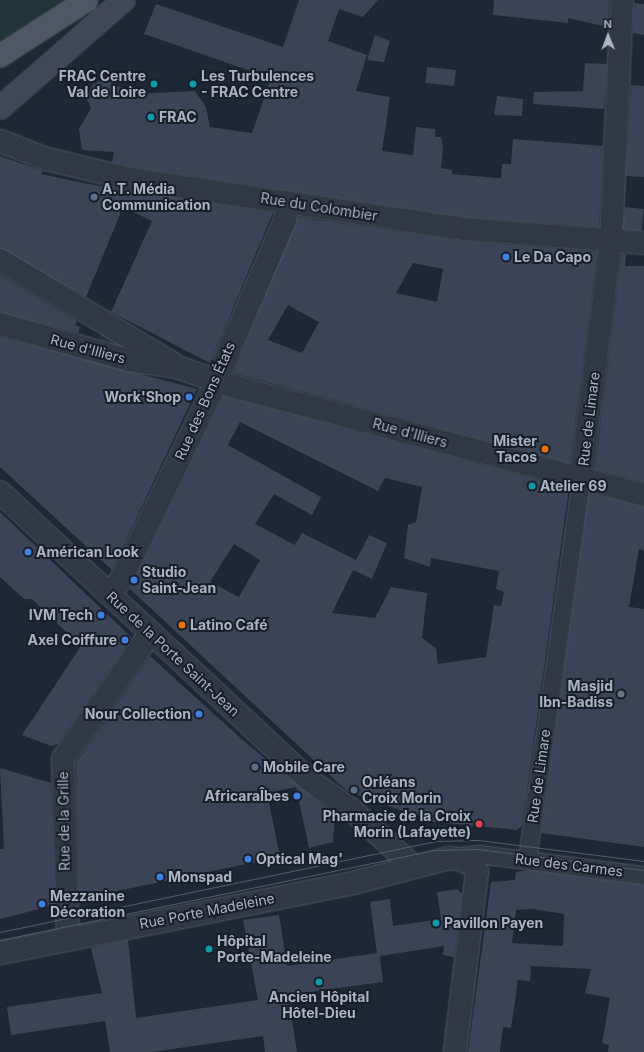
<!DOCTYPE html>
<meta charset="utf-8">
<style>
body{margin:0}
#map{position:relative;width:644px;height:1052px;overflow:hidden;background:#1e2735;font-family:Inter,sans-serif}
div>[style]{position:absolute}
.green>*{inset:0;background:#213437}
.building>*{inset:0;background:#3a4456;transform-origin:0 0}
.roads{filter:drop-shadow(0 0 1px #4f5664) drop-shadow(0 0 1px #4f5664)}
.pedestrian>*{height:17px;margin:-8.5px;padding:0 8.5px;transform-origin:8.5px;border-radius:8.5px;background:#323946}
.minor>*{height:22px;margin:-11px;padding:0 11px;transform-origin:11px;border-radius:11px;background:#323946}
.secondary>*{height:22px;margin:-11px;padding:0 11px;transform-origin:11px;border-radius:11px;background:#404759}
.primary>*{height:22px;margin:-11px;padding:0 11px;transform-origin:11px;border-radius:11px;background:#4f5766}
.tram>*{height:1px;margin:-0.5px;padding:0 0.5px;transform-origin:0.5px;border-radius:0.5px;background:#535c6d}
.dots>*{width:11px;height:11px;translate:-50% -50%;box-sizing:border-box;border:2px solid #181e2a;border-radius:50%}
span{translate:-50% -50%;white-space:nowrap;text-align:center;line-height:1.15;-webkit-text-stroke:4px #181e2a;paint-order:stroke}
.poi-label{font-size:14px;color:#abb3c3;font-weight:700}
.right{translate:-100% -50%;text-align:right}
.left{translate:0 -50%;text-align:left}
.street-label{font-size:14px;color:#abb3c3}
.north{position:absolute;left:588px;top:16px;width:40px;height:40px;-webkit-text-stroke:3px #181e2a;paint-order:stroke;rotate:359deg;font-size:11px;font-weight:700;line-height:16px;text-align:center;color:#abb3c3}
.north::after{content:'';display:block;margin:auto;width:14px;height:18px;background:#abb3c3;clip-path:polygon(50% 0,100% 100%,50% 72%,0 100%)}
</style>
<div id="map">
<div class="green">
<div style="clip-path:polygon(0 0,72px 0,0 45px)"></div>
<div style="clip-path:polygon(103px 330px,137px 352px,99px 339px)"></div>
</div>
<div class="building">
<div style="clip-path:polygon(299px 0,378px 0,363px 17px,339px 9px,328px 41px,367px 55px,356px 91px,390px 97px,382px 151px,413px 155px,416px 127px,435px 129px,435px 137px,441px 137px,443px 147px,441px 168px,452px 170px,452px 174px,497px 178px,501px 178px,502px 164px,511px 164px,513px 139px,603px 146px,599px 227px,465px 217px,132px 167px,112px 162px,114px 152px,82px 150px,79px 129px,91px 108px,86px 97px,93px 84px,104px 79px,134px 94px,195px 91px,206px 107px,210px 127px,252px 133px,271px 78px,144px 34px,156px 4px,283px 47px)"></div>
<div style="clip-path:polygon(494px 0,609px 0,608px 27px,568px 18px,568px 23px,493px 15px)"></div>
<div style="clip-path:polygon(634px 3px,644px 4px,644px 35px,633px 33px)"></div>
<div style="clip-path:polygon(375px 35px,390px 41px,384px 62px,367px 60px)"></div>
<div style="clip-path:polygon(585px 63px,607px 64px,604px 109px,533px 104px,534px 92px,583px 91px)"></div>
<div style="left:427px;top:67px;width:29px;height:16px;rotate:6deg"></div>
<div style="clip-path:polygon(631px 85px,644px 86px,644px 177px,626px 176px)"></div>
<div style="clip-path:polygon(497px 96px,523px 99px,522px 116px,494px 115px)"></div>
<div style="clip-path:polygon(0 156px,43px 171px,41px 174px,88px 184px,273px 213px,210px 363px,111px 312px,152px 221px,123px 207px,86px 297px,0 248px)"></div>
<div style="left:625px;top:207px;width:19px;height:22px;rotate:6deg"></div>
<div style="clip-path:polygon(evenodd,298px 217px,462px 241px,597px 252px,570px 463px,233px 373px,298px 217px,413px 263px,443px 269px,437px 302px,396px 293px,413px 263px,298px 217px,288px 305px,319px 322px,302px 353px,268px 340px,288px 305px)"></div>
<div style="clip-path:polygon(622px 254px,626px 254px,625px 266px,644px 266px,644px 482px,595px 469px)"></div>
<div style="clip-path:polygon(0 275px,77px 321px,75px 325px,80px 327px,78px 333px,0 312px)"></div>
<div style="clip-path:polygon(0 337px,197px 389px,112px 570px,0 467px)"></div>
<div style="clip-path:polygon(evenodd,223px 396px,569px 488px,522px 826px,517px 830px,434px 822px,347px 791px,130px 589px,223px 396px,240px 422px,378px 491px,385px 478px,422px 487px,416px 522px,408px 525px,404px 558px,430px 567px,431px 558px,499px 571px,496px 589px,504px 592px,501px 606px,494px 605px,486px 657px,438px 664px,436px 648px,422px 638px,427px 593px,391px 587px,375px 618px,332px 613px,353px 570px,372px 579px,387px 543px,369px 535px,356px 560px,302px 533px,295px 545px,255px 524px,274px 494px,312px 515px,321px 497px,228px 445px,240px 422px,223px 396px,234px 544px,260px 560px,239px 597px,210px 582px,234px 544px)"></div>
<div style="clip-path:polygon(589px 493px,644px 507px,644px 551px,639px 549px,629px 607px,644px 609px,644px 847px,541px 833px)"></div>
<div style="clip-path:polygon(0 512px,132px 638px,58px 744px,51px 746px,22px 735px,81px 646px,32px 599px,24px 599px,0 577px)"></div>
<div style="clip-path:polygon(150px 656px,246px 743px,335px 815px,333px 842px,309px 848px,296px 787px,267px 793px,280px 857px,79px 899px,76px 763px)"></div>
<div style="clip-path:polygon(0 768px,51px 783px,55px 905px,0 919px,0 849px,4px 849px)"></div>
<div style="clip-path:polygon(evenodd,529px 870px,644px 885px,644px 1052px,608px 1052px,609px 1045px,602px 1043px,610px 998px,585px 993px,591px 969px,531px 966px,530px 981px,518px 980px,511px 1028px,503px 1027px,500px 1052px,468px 1052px,491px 882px,515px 880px,516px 872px,529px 870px,532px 909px,564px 914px,563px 946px,512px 943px,516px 910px,532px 909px)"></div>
<div style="clip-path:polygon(457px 889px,462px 894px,454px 957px,443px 955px,444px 946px,380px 956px,383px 982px,288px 995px,297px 1052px,265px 1052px,263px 1036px,152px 1052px,110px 1052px,105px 1021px,11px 1035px,7px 1007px,102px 993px,91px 948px,128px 940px,136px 1018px,258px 1000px,243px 920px,279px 915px,287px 966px,377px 953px,370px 902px,390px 899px,393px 926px,441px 919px,437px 892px)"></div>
</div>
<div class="roads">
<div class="pedestrian">
<div style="left:453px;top:857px;width:26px;rotate:-7deg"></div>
<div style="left:479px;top:854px;width:166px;rotate:7.3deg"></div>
<div style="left:527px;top:859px;width:385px;rotate:-81.9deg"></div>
</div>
<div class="minor">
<div style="left:0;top:141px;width:50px;rotate:21deg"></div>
<div style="left:47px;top:159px;width:85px;rotate:13.5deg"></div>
<div style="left:130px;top:179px;width:338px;rotate:8.5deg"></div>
<div style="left:464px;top:229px;width:181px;rotate:4.4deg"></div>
<div style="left:0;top:260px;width:200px;rotate:30.9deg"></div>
<div style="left:0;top:324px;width:133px;rotate:15.7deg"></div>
<div style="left:128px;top:360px;width:49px;rotate:8.1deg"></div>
<div style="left:177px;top:367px;width:54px;rotate:19.4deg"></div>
<div style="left:228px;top:385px;width:430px;rotate:14.8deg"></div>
<div style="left:581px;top:478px;width:239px;rotate:-82.8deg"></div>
<div style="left:611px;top:241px;width:241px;rotate:-87.4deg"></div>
<div style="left:0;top:492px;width:422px;rotate:43deg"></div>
<div style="left:309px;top:780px;width:52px;rotate:34.9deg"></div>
<div style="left:352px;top:810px;width:83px;rotate:42.6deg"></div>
<div style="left:109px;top:594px;width:18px;rotate:-49deg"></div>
<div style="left:121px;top:580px;width:205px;rotate:-64.3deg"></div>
<div style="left:210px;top:395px;width:190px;rotate:-66.8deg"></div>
<div style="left:285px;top:220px;width:18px;rotate:-81deg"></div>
<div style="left:68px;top:939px;width:180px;rotate:-91.6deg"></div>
<div style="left:63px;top:759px;width:152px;rotate:-55.2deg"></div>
<div style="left:0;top:953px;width:360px;rotate:-11.2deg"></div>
<div style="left:353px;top:883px;width:99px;rotate:-14.6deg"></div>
<div style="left:449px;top:858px;width:10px;rotate:6deg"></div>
<div style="left:459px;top:859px;width:15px;rotate:23deg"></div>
<div style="left:473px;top:865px;width:8px;rotate:60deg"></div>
<div style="left:477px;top:872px;width:181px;rotate:97deg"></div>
</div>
<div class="secondary">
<div style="left:0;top:108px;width:164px;rotate:-41.1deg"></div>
</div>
<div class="primary">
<div style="left:0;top:56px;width:103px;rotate:-32.8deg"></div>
</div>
</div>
<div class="tram">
<div style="left:0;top:932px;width:444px;rotate:-11.8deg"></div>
<div style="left:435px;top:841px;width:43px;rotate:-1.3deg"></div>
<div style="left:478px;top:840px;width:167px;rotate:7.2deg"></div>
<div style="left:0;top:940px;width:445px;rotate:-11.7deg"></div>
<div style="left:436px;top:850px;width:42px;rotate:-1.4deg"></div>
<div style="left:478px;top:849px;width:167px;rotate:7.2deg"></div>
</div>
<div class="dots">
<div style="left:154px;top:84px;background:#0f9aa8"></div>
<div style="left:193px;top:84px;background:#0f9aa8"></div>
<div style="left:151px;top:117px;background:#0f9aa8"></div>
<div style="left:94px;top:197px;background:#5c6f8a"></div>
<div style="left:506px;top:257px;background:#3f7fe0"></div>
<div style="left:189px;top:397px;background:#3f7fe0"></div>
<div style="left:545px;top:449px;background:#e8710a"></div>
<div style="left:532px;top:486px;background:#0f9aa8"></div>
<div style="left:28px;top:552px;background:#3f7fe0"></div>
<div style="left:134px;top:580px;background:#3f7fe0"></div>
<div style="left:101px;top:615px;background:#3f7fe0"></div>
<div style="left:182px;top:625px;background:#e8710a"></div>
<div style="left:125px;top:640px;background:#3f7fe0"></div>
<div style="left:621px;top:694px;background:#6b7280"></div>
<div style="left:199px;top:714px;background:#3f7fe0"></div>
<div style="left:255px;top:767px;background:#5c6f8a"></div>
<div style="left:354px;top:790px;background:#5c6f8a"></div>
<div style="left:297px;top:796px;background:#3f7fe0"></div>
<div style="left:479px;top:824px;background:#e0444e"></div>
<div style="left:248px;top:859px;background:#3f7fe0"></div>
<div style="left:160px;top:877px;background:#3f7fe0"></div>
<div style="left:42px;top:904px;background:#3f7fe0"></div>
<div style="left:436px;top:923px;background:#0f9aa8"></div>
<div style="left:209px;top:949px;background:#0f9aa8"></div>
<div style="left:319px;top:982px;background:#0f9aa8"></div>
</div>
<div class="poi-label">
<span class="right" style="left:146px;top:84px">FRAC Centre<br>Val de Loire</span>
<span class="left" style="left:201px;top:84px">Les Turbulences<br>- FRAC Centre</span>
<span class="left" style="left:159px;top:117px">FRAC</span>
<span class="left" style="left:102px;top:197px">A.T. Média<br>Communication</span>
<span class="left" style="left:514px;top:257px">Le Da Capo</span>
<span class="right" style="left:181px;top:397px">Work'Shop</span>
<span class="right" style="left:537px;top:449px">Mister<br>Tacos</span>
<span class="left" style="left:540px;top:486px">Atelier 69</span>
<span class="left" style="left:36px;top:552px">Américan Look</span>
<span class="left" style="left:142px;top:580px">Studio<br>Saint-Jean</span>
<span class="right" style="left:93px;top:615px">IVM Tech</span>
<span class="left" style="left:190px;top:625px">Latino Café</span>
<span class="right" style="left:117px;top:640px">Axel Coiffure</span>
<span class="right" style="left:613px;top:694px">Masjid<br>Ibn-Badiss</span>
<span class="right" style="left:191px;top:714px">Nour Collection</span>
<span class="left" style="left:263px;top:767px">Mobile Care</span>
<span class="left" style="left:362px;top:790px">Orléans<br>Croix Morin</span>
<span class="right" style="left:289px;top:796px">AfricaraÎbes</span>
<span class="right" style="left:471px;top:824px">Pharmacie de la Croix<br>Morin (Lafayette)</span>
<span class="left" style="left:256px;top:859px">Optical Mag'</span>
<span class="left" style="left:168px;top:877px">Monspad</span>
<span class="left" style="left:50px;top:904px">Mezzanine<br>Décoration</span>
<span class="left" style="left:444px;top:923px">Pavillon Payen</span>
<span class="left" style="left:217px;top:949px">Hôpital<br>Porte-Madeleine</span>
<span style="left:319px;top:1005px">Ancien Hôpital<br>Hôtel-Dieu</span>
</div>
<div class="street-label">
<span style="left:319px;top:207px;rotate:9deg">Rue du Colombier</span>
<span style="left:88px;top:349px;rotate:15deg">Rue d'Illiers</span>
<span style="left:205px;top:401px;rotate:-66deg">Rue des Bons États</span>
<span style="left:589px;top:419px;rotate:-83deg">Rue de Limare</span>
<span style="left:410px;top:433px;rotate:15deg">Rue d'Illiers</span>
<span style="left:173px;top:654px;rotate:43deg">Rue de la Porte Saint-Jean</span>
<span style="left:539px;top:776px;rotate:-82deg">Rue de Limare</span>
<span style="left:64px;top:821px;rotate:-91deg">Rue de la Grille</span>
<span style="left:569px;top:865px;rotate:7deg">Rue des Carmes</span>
<span style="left:207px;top:911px;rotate:-11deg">Rue Porte Madeleine</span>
</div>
<div class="north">N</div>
</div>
